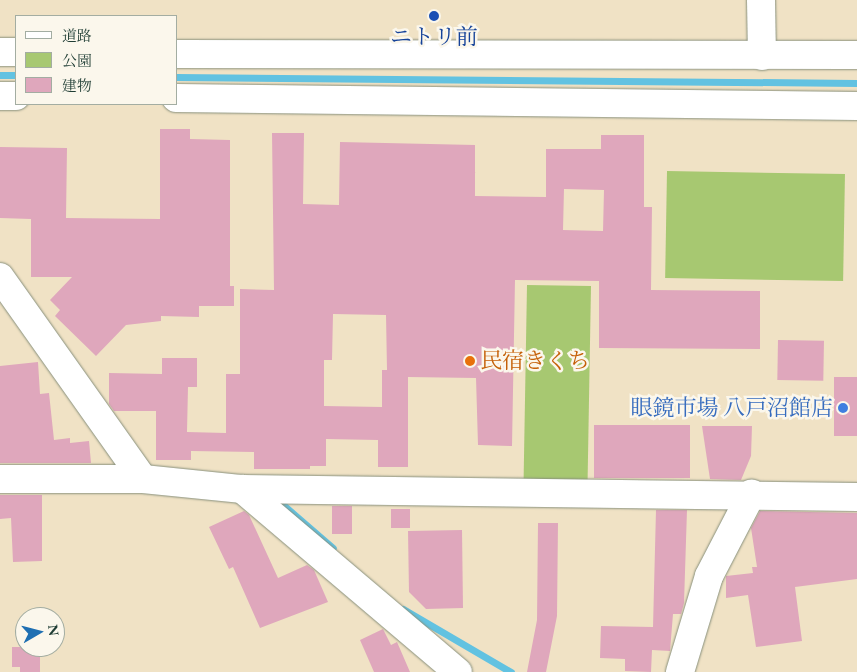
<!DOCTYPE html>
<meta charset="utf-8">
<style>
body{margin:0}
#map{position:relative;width:857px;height:672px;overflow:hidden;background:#f0e2c5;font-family:"EB Garamond","Noto Serif JP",serif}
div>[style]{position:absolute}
.green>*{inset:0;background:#a7c871;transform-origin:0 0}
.stream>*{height:7px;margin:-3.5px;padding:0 3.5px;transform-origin:3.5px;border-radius:3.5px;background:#62c2e1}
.building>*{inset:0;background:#dfa7bc;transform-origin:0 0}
.roads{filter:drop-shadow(0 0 1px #88907c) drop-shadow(0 0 1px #88907c)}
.minor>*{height:28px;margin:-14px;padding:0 14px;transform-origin:14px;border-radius:14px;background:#fff}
.dots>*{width:14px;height:14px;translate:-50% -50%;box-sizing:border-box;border:2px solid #fbf7ec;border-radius:50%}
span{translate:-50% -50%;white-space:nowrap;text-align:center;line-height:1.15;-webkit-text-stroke:5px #fbf7ec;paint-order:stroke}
.transit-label{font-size:22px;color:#164399}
.food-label{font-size:22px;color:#c56008}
.left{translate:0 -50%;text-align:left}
.shop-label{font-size:22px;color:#366cbe}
.right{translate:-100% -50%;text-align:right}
.legend{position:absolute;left:15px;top:15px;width:162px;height:90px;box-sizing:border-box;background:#fbf7ec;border:1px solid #a3ada2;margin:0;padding:6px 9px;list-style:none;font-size:15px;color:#1f3d34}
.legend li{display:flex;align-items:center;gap:10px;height:25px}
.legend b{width:25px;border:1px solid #a3ada2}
.north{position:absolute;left:15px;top:607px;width:50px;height:50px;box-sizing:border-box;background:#fbf7ec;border:1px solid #a3ada2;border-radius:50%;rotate:82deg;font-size:14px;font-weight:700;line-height:20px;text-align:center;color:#1f3d34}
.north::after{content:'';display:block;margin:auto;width:18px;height:22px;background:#1f6fb2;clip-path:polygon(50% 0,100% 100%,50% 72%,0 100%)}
</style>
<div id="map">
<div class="green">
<div style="left:667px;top:171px;width:178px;height:107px;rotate:1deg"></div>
<div style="left:527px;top:285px;width:64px;height:199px;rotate:1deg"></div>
</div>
<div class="stream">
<div style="left:0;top:75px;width:16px"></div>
<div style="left:176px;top:77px;width:681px;rotate:0.5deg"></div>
<div style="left:282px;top:504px;width:67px;rotate:40.8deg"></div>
<div style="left:403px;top:609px;width:125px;rotate:30.3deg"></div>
</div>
<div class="building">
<div style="clip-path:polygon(160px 129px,190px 129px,190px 139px,230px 140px,230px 286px,234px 286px,234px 306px,199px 306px,199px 317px,161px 316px,161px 321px,126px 325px,96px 356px,55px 316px,60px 310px,50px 300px,72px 277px,31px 277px,31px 219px,0 218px,0 147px,67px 148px,66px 218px,160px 219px)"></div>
<div style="clip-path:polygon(evenodd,272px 133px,304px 133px,303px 204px,339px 205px,340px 142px,475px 145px,475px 196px,546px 197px,546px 149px,601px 149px,601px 135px,644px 135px,644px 207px,652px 207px,651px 290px,760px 291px,760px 349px,599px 348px,599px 281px,515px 280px,512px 446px,478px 445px,476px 378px,408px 377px,408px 467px,378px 467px,378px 440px,326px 439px,326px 466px,310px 466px,310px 469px,254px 469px,254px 452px,191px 451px,191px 460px,156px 460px,156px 411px,114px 411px,109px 404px,109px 373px,162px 374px,162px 358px,197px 358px,197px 387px,188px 387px,187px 432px,226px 433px,226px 374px,240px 374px,240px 289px,274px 290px,272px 133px,564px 189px,604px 190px,603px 231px,563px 230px,564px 189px,272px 133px,333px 314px,386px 315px,387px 370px,382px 370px,382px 407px,324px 406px,324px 360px,332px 360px,333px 314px)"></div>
<div style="left:778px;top:340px;width:46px;height:40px;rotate:1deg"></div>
<div style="clip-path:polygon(38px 362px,40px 394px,49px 393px,54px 440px,70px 438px,70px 443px,89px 441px,91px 463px,0 463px,0 366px)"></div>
<div style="left:834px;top:377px;width:23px;height:59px"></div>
<div style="left:594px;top:425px;width:96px;height:53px"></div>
<div style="clip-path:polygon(702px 426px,752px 426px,751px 456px,741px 480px,710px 479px)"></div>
<div style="clip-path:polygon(0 495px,42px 495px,42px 561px,13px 562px,11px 518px,0 519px)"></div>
<div style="left:332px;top:506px;width:20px;height:28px"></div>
<div style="left:391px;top:509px;width:19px;height:19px"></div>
<div style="clip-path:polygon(656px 510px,687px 510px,684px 603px,681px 614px,673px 614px,670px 651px,652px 650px,651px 672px,625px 671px,625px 659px,600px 658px,601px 626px,653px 627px)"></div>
<div style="clip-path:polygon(244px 511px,249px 515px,278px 578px,307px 565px,314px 570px,328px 602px,260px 628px,233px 567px,229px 569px,209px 527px)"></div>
<div style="clip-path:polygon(760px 511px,857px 513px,857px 579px,795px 587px,802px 641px,756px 647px,748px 595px,726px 598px,726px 576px,753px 573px,752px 567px,757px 567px,751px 528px)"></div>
<div style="clip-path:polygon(538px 523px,558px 523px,557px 616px,546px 672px,527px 672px,537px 620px)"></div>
<div style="clip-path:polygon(462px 530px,463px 608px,426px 609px,409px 592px,408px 531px)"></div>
<div style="clip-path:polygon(383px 629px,391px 645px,397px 642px,410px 672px,374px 672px,360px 640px)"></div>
<div style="clip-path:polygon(12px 647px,40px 647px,40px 672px,20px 672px,20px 667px,12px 667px)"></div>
</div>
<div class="roads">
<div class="minor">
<div style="left:761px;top:0;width:56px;rotate:89deg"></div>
<div style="left:0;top:52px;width:16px"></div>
<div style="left:176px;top:54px;width:681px;rotate:0.08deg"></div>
<div style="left:0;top:96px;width:16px"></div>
<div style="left:176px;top:98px;width:681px;rotate:0.67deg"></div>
<div style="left:0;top:277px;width:247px;rotate:54.7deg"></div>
<div style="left:0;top:479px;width:143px"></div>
<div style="left:143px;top:479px;width:100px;rotate:5.8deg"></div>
<div style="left:242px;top:489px;width:615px;rotate:0.75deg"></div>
<div style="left:242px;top:489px;width:283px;rotate:40.3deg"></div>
<div style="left:680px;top:672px;width:100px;rotate:-73.2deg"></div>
<div style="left:709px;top:576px;width:93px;rotate:-62.6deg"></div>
</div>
</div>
<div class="dots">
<div style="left:434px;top:16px;background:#1a4fb4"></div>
<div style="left:470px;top:361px;background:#e8710a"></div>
<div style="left:843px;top:408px;background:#3f7fe0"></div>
</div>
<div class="transit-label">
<span style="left:434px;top:37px">ニトリ前</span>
</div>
<div class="food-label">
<span class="left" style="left:480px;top:361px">民宿きくち</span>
</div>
<div class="shop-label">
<span class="right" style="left:833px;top:408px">眼鏡市場 八戸沼館店</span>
</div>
<ul class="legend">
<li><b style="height:6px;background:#fff"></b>道路</li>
<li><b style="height:14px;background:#a7c871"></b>公園</li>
<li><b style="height:14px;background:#dfa7bc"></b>建物</li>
</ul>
<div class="north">N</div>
</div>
